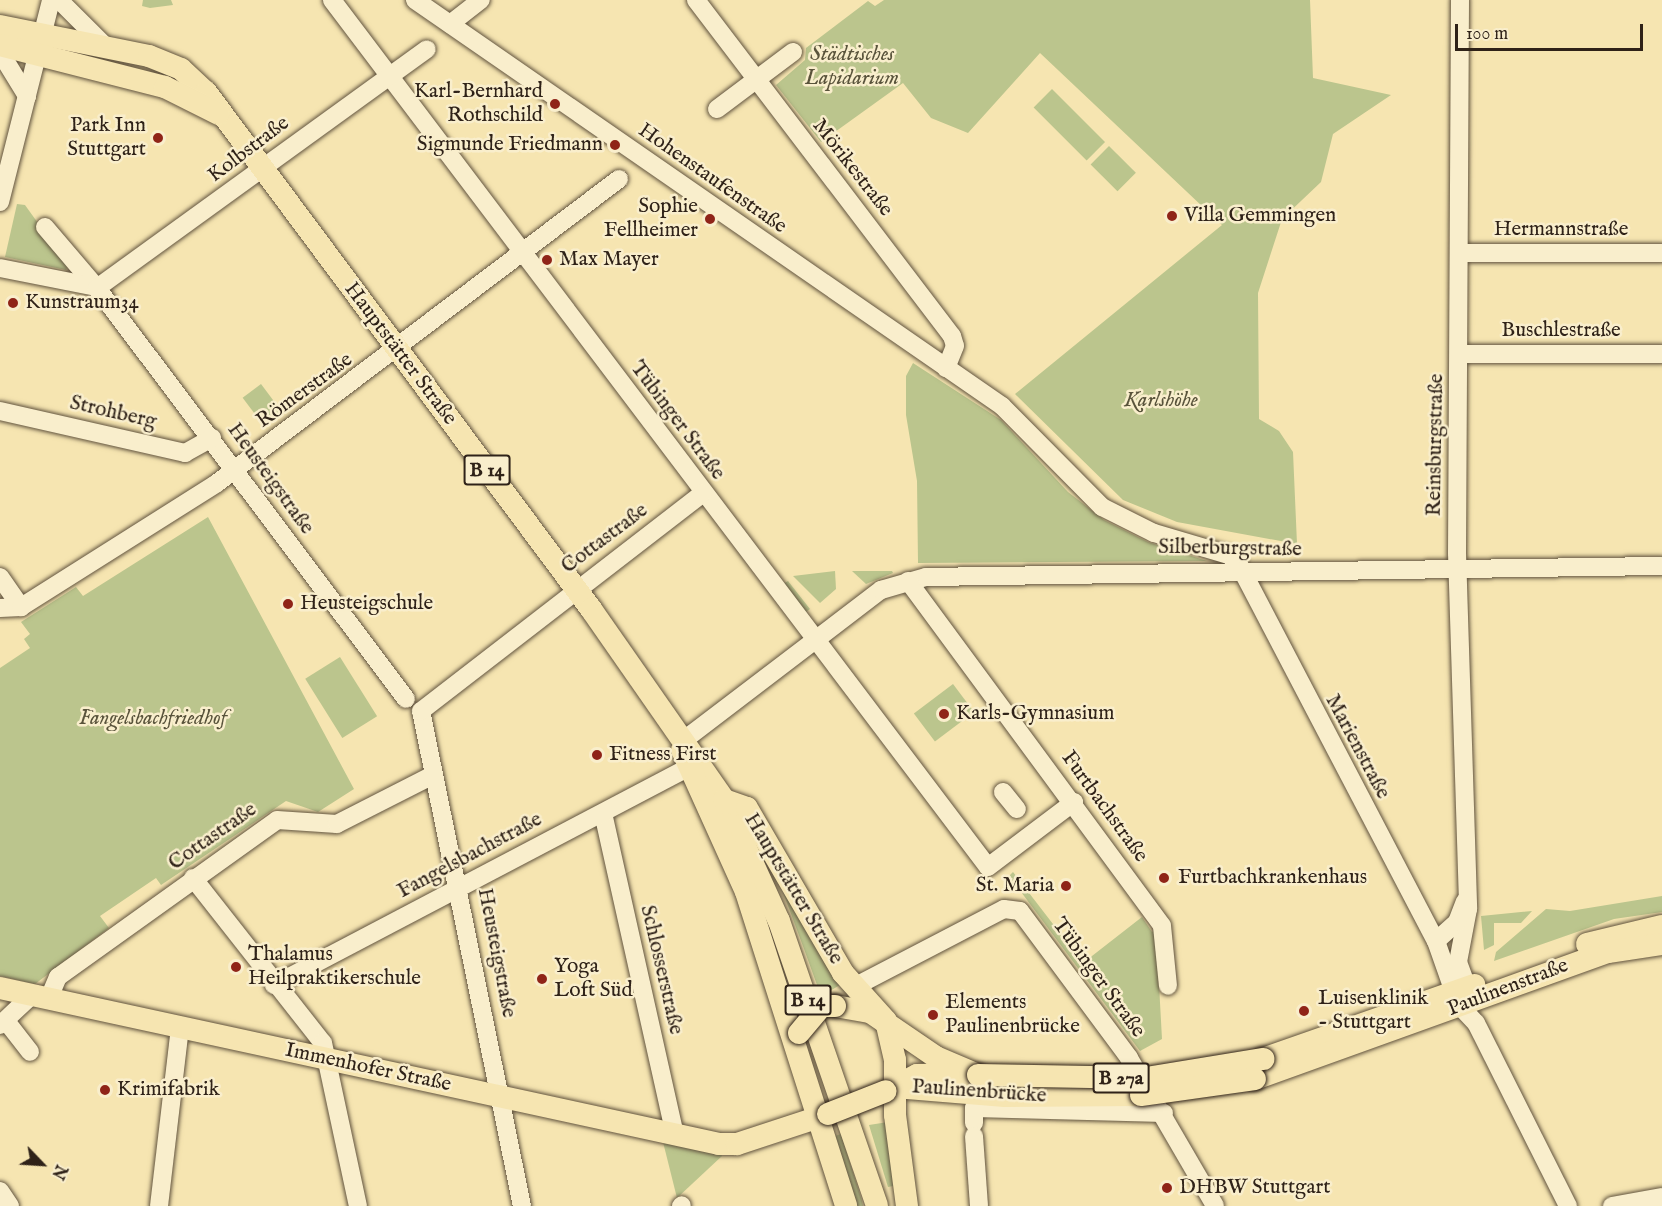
<!DOCTYPE html>
<meta charset="utf-8">
<style>
body{margin:0}
#map{position:relative;width:1662px;height:1206px;overflow:hidden;background:#f6e5b1;font-family:"IM FELL English",serif}
div>[style]{position:absolute}
.green>*{inset:0;background:#bbc58d;transform-origin:0 0}
.roads{filter:drop-shadow(0 0 2px #61533e) drop-shadow(0 0 2px #61533e)}
.minor>*{height:18px;margin:-9px;padding:0 9px;transform-origin:9px;border-radius:9px;background:#f9eecc}
.major>*{height:22px;margin:-11px;padding:0 11px;transform-origin:11px;border-radius:11px;background:#f6e5b1}
.bridges{filter:drop-shadow(0 0 2px #2f2218) drop-shadow(0 0 2px #2f2218)}
.major-bridge>*{height:22px;margin:-11px;padding:0 11px;transform-origin:11px;border-radius:11px;background:#f6e5b1}
.dots>*{width:16px;height:16px;translate:-50% -50%;box-sizing:border-box;border:3px solid #f9eecc;border-radius:50%}
span{translate:-50% -50%;white-space:nowrap;text-align:center;line-height:1.15;-webkit-text-stroke:5px #f9eecc;paint-order:stroke}
.shield-label span{padding:2px 4px;background:#f9eecc;border:2px solid;border-radius:4px;-webkit-text-stroke-width:0}
.shield-label{font-size:20px;color:#2f2218;font-weight:700}
.park-label{font-size:21px;color:#59533b;font-style:italic}
.poi-label{font-size:21px;color:#2f2218}
.right{translate:-100% -50%;text-align:right}
.left{translate:0 -50%;text-align:left}
.street-label{font-size:21px;color:#2f2218}
.north{position:absolute;left:12px;top:1134px;width:60px;height:60px;-webkit-text-stroke:4px #f9eecc;paint-order:stroke;rotate:115deg;font-size:16px;font-weight:700;line-height:24px;text-align:center;color:#2f2218}
.north::after{content:'';display:block;margin:auto;width:21px;height:27px;background:#2f2218;clip-path:polygon(50% 0,100% 100%,50% 72%,0 100%)}
.scale{position:absolute;left:1455px;top:24px;width:188px;height:27px;box-sizing:border-box;border:3px solid #2f2218;border-top:0;padding-left:8px;font-size:18px;line-height:21px;white-space:nowrap;color:#2f2218;-webkit-text-stroke:4px #f9eecc;paint-order:stroke}
</style>
<div id="map">
<div class="green">
<div style="clip-path:polygon(143px 0,171px 0,173px 5px,150px 8px,142px 6px)"></div>
<div style="clip-path:polygon(884px 0,1310px 0,1313px 78px,1391px 95px,1333px 134px,1321px 182px,1282px 219px,1258px 293px,1259px 419px,1279px 431px,1293px 452px,1297px 544px,1177px 522px,1123px 500px,1015px 394px,1222px 225px,1040px 53px,968px 133px,931px 118px,903px 83px,821px 142px,776px 85px,805px 60px,806px 48px,868px 1px,875px 6px)"></div>
<div style="left:1052px;top:89px;width:75px;height:26px;rotate:45deg"></div>
<div style="left:1109px;top:146px;width:38px;height:26px;rotate:45deg"></div>
<div style="clip-path:polygon(17px 204px,25px 205px,68px 265px,66px 270px,5px 257px)"></div>
<div style="clip-path:polygon(913px 363px,1001px 420px,1068px 492px,1104px 520px,1148px 542px,1207px 561px,918px 563px,917px 481px,906px 415px,906px 376px)"></div>
<div style="left:261px;top:384px;width:34px;height:23px;rotate:53deg"></div>
<div style="clip-path:polygon(208px 517px,354px 789px,318px 812px,286px 801px,161px 885px,156px 878px,100px 916px,109px 928px,35px 984px,0 976px,0 668px,30px 648px,24px 639px,30px 634px,21px 622px,76px 587px,83px 596px)"></div>
<div style="clip-path:polygon(835px 571px,836px 589px,820px 603px,793px 576px)"></div>
<div style="clip-path:polygon(852px 571px,892px 571px,893px 573px,866px 584px)"></div>
<div style="clip-path:polygon(788px 581px,810px 609px,806px 612px,783px 584px)"></div>
<div style="left:340px;top:657px;width:70px;height:41px;rotate:58deg"></div>
<div style="left:953px;top:684px;width:35px;height:49px;rotate:53deg"></div>
<div style="clip-path:polygon(1013px 872px,1083px 963px,1142px 917px,1152px 932px,1156px 929px,1162px 1039px,1140px 1051px,1009px 876px)"></div>
<div style="clip-path:polygon(776px 873px,840px 985px,821px 996px,804px 949px)"></div>
<div style="clip-path:polygon(1662px 896px,1662px 912px,1614px 919px,1494px 961px,1496px 952px,1546px 909px,1570px 911px)"></div>
<div style="clip-path:polygon(1532px 911px,1521px 923px,1494px 923px,1494px 945px,1484px 950px,1481px 916px)"></div>
<div style="clip-path:polygon(888px 1122px,893px 1186px,888px 1187px,869px 1125px)"></div>
<div style="clip-path:polygon(841px 1134px,862px 1201px,863px 1206px,853px 1206px,832px 1137px)"></div>
<div style="clip-path:polygon(663px 1142px,721px 1154px,722px 1156px,677px 1198px)"></div>
</div>
<div class="roads">
<div class="minor">
<div style="left:59px;top:0;width:65px;rotate:45deg"></div>
<div style="left:332px;top:0;width:1087px;rotate:52.89deg"></div>
<div style="left:988px;top:867px;width:108px;rotate:-37.1deg"></div>
<div style="left:415px;top:0;width:714px;rotate:34.67deg"></div>
<div style="left:1002px;top:406px;width:142px;rotate:45.3deg"></div>
<div style="left:1102px;top:507px;width:58px;rotate:26.6deg"></div>
<div style="left:1154px;top:533px;width:84px;rotate:16.5deg"></div>
<div style="left:1235px;top:557px;width:433px;rotate:62.4deg"></div>
<div style="left:1436px;top:941px;width:54px;rotate:70.6deg"></div>
<div style="left:1454px;top:992px;width:11px;rotate:22deg"></div>
<div style="left:696px;top:0;width:422px;rotate:52.7deg"></div>
<div style="left:952px;top:336px;width:10px;rotate:73deg"></div>
<div style="left:955px;top:346px;width:24px;rotate:112deg"></div>
<div style="left:1460px;top:0;width:553px;rotate:90.31deg"></div>
<div style="left:1457px;top:553px;width:356px;rotate:88.2deg"></div>
<div style="left:1468px;top:909px;width:54px;rotate:100.7deg"></div>
<div style="left:1458px;top:962px;width:27px;rotate:70deg"></div>
<div style="left:1467px;top:987px;width:20px;rotate:110deg"></div>
<div style="left:1460px;top:1006px;width:23px;rotate:47deg"></div>
<div style="left:1476px;top:1023px;width:205px;rotate:63.3deg"></div>
<div style="left:450px;top:24px;width:39px;rotate:-38deg"></div>
<div style="left:0;top:52px;width:52px;rotate:58.5deg"></div>
<div style="left:717px;top:109px;width:95px;rotate:-36.9deg"></div>
<div style="left:0;top:202px;width:208px;rotate:-75.8deg"></div>
<div style="left:45px;top:227px;width:80px;rotate:49.6deg"></div>
<div style="left:97px;top:288px;width:514px;rotate:53.06deg"></div>
<div style="left:1460px;top:253px;width:202px"></div>
<div style="left:0;top:268px;width:98px;rotate:11.2deg"></div>
<div style="left:97px;top:288px;width:407px;rotate:-35.9deg"></div>
<div style="left:1460px;top:354px;width:202px"></div>
<div style="left:0;top:411px;width:190px;rotate:12.8deg"></div>
<div style="left:185px;top:453px;width:31px;rotate:-29deg"></div>
<div style="left:0;top:577px;width:37px;rotate:55deg"></div>
<div style="left:908px;top:581px;width:428px;rotate:53.6deg"></div>
<div style="left:1162px;top:926px;width:60px;rotate:84.3deg"></div>
<div style="left:0;top:608px;width:21px;rotate:-3deg"></div>
<div style="left:21px;top:607px;width:232px;rotate:-32.3deg"></div>
<div style="left:217px;top:483px;width:504px;rotate:-37.1deg"></div>
<div style="left:684px;top:740px;width:248px;rotate:-37.3deg"></div>
<div style="left:881px;top:590px;width:47px;rotate:-16.1deg"></div>
<div style="left:926px;top:577px;width:736px;rotate:-0.86deg"></div>
<div style="left:1003px;top:792px;width:22px;rotate:51deg"></div>
<div style="left:603px;top:813px;width:330px;rotate:77.4deg"></div>
<div style="left:193px;top:878px;width:210px;rotate:51.8deg"></div>
<div style="left:323px;top:1043px;width:167px;rotate:77.9deg"></div>
<div style="left:1436px;top:941px;width:28px;rotate:-42deg"></div>
<div style="left:1457px;top:922px;width:22px;rotate:-69deg"></div>
<div style="left:274px;top:985px;width:467px;rotate:-27.7deg"></div>
<div style="left:854px;top:987px;width:169px;rotate:-27.5deg"></div>
<div style="left:1004px;top:909px;width:16px;rotate:7deg"></div>
<div style="left:1020px;top:911px;width:183px;rotate:53.4deg"></div>
<div style="left:1129px;top:1058px;width:171px;rotate:59.8deg"></div>
<div style="left:49px;top:998px;width:23px;rotate:-67deg"></div>
<div style="left:58px;top:977px;width:269px;rotate:-35.6deg"></div>
<div style="left:277px;top:820px;width:60px;rotate:3.8deg"></div>
<div style="left:337px;top:824px;width:108px;rotate:-27deg"></div>
<div style="left:6px;top:1021px;width:39px;rotate:52deg"></div>
<div style="left:0;top:1025px;width:44px;rotate:-43.2deg"></div>
<div style="left:974px;top:1123px;width:15px;rotate:-90deg"></div>
<div style="left:974px;top:1108px;width:190px;rotate:1.5deg"></div>
<div style="left:974px;top:1136px;width:70px;rotate:85.9deg"></div>
<div style="left:0;top:1191px;width:18px;rotate:56deg"></div>
<div style="left:159px;top:1206px;width:180px;rotate:-83.3deg"></div>
<div style="left:522px;top:1206px;width:505px;rotate:-101.53deg"></div>
<div style="left:421px;top:711px;width:356px;rotate:-37.7deg"></div>
<div style="left:681px;top:1206px;width:1px;rotate:-45deg"></div>
<div style="left:1612px;top:1206px;width:51px;rotate:-10.2deg"></div>
</div>
<div class="major">
<div style="left:0;top:26px;width:152px;rotate:11.4deg"></div>
<div style="left:149px;top:56px;width:35px;rotate:22deg"></div>
<div style="left:181px;top:69px;width:34px;rotate:43deg"></div>
<div style="left:206px;top:92px;width:645px;rotate:53.33deg"></div>
<div style="left:591px;top:609px;width:233px;rotate:55.1deg"></div>
<div style="left:724px;top:800px;width:133px;rotate:65.6deg"></div>
<div style="left:779px;top:921px;width:301px;rotate:71deg"></div>
<div style="left:0;top:45px;width:170px;rotate:14.3deg"></div>
<div style="left:165px;top:87px;width:60px;rotate:26.6deg"></div>
<div style="left:682px;top:750px;width:156px;rotate:65.7deg"></div>
<div style="left:746px;top:892px;width:330px;rotate:72.3deg"></div>
<div style="left:724px;top:800px;width:24px;rotate:19deg"></div>
<div style="left:747px;top:808px;width:191px;rotate:59.8deg"></div>
<div style="left:843px;top:973px;width:64px;rotate:48.1deg"></div>
<div style="left:886px;top:1021px;width:40px;rotate:77deg"></div>
<div style="left:895px;top:1060px;width:55px;rotate:90deg"></div>
<div style="left:895px;top:1115px;width:92px;rotate:82.5deg"></div>
<div style="left:1587px;top:944px;width:77px;rotate:-13.5deg"></div>
<div style="left:0;top:988px;width:736px;rotate:12.24deg"></div>
<div style="left:719px;top:1144px;width:18px"></div>
<div style="left:737px;top:1144px;width:96px;rotate:-18.2deg"></div>
<div style="left:835px;top:1006px;width:36px;rotate:10deg"></div>
<div style="left:870px;top:1012px;width:80px;rotate:34.3deg"></div>
<div style="left:936px;top:1057px;width:46px;rotate:23.2deg"></div>
<div style="left:1263px;top:1059px;width:224px;rotate:-19.3deg"></div>
<div style="left:1255px;top:1079px;width:375px;rotate:-19.8deg"></div>
<div style="left:1608px;top:952px;width:55px;rotate:-8.4deg"></div>
<div style="left:898px;top:1085px;width:21px;rotate:-28deg"></div>
<div style="left:917px;top:1075px;width:47px;rotate:-1.2deg"></div>
<div style="left:895px;top:1087px;width:110px;rotate:4.7deg"></div>
<div style="left:1005px;top:1096px;width:136px;rotate:-0.4deg"></div>
</div>
</div>
<div class="bridges">
<div class="major-bridge">
<div style="left:799px;top:1033px;width:35px;rotate:-50deg"></div>
<div style="left:822px;top:1006px;width:13px"></div>
<div style="left:978px;top:1075px;width:168px;rotate:1deg"></div>
<div style="left:1146px;top:1078px;width:119px;rotate:-9.2deg"></div>
<div style="left:1141px;top:1095px;width:115px;rotate:-8deg"></div>
<div style="left:828px;top:1114px;width:62px;rotate:-21.6deg"></div>
</div>
</div>
<div class="dots">
<div style="left:555px;top:104px;background:#8f2418"></div>
<div style="left:158px;top:138px;background:#8f2418"></div>
<div style="left:615px;top:145px;background:#8f2418"></div>
<div style="left:1172px;top:216px;background:#8f2418"></div>
<div style="left:710px;top:219px;background:#8f2418"></div>
<div style="left:547px;top:260px;background:#8f2418"></div>
<div style="left:13px;top:303px;background:#8f2418"></div>
<div style="left:288px;top:604px;background:#8f2418"></div>
<div style="left:944px;top:714px;background:#8f2418"></div>
<div style="left:597px;top:755px;background:#8f2418"></div>
<div style="left:1164px;top:878px;background:#8f2418"></div>
<div style="left:1066px;top:886px;background:#8f2418"></div>
<div style="left:236px;top:967px;background:#8f2418"></div>
<div style="left:542px;top:979px;background:#8f2418"></div>
<div style="left:1304px;top:1011px;background:#8f2418"></div>
<div style="left:933px;top:1015px;background:#8f2418"></div>
<div style="left:105px;top:1090px;background:#8f2418"></div>
<div style="left:1167px;top:1188px;background:#8f2418"></div>
</div>
<div class="shield-label">
<span style="left:487px;top:470px">B 14</span>
<span style="left:808px;top:1000px">B 14</span>
<span style="left:1121px;top:1078px">B 27a</span>
</div>
<div class="park-label">
<span style="left:852px;top:67px">Städtisches<br>Lapidarium</span>
<span style="left:1161px;top:401px">Karlshöhe</span>
<span style="left:153px;top:719px">Fangelsbachfriedhof</span>
</div>
<div class="poi-label">
<span class="right" style="left:543px;top:104px">Karl-Bernhard<br>Rothschild</span>
<span class="right" style="left:146px;top:138px">Park Inn<br>Stuttgart</span>
<span class="right" style="left:603px;top:145px">Sigmunde Friedmann</span>
<span class="right" style="left:698px;top:219px">Sophie<br>Fellheimer</span>
<span class="left" style="left:1184px;top:216px">Villa Gemmingen</span>
<span class="left" style="left:559px;top:260px">Max Mayer</span>
<span class="left" style="left:25px;top:303px">Kunstraum34</span>
<span class="left" style="left:300px;top:604px">Heusteigschule</span>
<span class="left" style="left:956px;top:714px">Karls-Gymnasium</span>
<span class="left" style="left:609px;top:755px">Fitness First</span>
<span class="left" style="left:1178px;top:878px">Furtbachkrankenhaus</span>
<span class="right" style="left:1054px;top:886px">St. Maria</span>
<span class="left" style="left:248px;top:967px">Thalamus<br>Heilpraktikerschule</span>
<span class="left" style="left:554px;top:979px">Yoga<br>Loft Süd</span>
<span class="left" style="left:1318px;top:1011px">Luisenklinik<br>- Stuttgart</span>
<span class="left" style="left:945px;top:1015px">Elements<br>Paulinenbrücke</span>
<span class="left" style="left:117px;top:1090px">Krimifabrik</span>
<span class="left" style="left:1179px;top:1188px">DHBW Stuttgart</span>
</div>
<div class="street-label">
<span style="left:249px;top:150px;rotate:-37deg">Kolbstraße</span>
<span style="left:852px;top:168px;rotate:52deg">Mörikestraße</span>
<span style="left:712px;top:179px;rotate:35deg">Hohenstaufenstraße</span>
<span style="left:1561px;top:230px">Hermannstraße</span>
<span style="left:1561px;top:331px">Buschlestraße</span>
<span style="left:400px;top:354px;rotate:53deg">Hauptstätter Straße</span>
<span style="left:305px;top:391px;rotate:-36deg">Römerstraße</span>
<span style="left:113px;top:413px;rotate:13deg">Strohberg</span>
<span style="left:677px;top:421px;rotate:53deg">Tübinger Straße</span>
<span style="left:1436px;top:445px;rotate:-89deg">Reinsburgstraße</span>
<span style="left:270px;top:479px;rotate:54deg">Heusteigstraße</span>
<span style="left:605px;top:539px;rotate:-37deg">Cottastraße</span>
<span style="left:1230px;top:549px;rotate:1deg">Silberburgstraße</span>
<span style="left:1357px;top:747px;rotate:62deg">Marienstraße</span>
<span style="left:1104px;top:807px;rotate:54deg">Furtbachstraße</span>
<span style="left:213px;top:837px;rotate:-35deg">Cottastraße</span>
<span style="left:470px;top:856px;rotate:-28deg">Fangelsbachstraße</span>
<span style="left:793px;top:889px;rotate:59deg">Hauptstätter Straße</span>
<span style="left:496px;top:953px;rotate:79deg">Heusteigstraße</span>
<span style="left:661px;top:970px;rotate:77deg">Schlosserstraße</span>
<span style="left:1098px;top:978px;rotate:54deg">Tübinger Straße</span>
<span style="left:1508px;top:988px;rotate:-21deg">Paulinenstraße</span>
<span style="left:368px;top:1068px;rotate:12deg">Immenhofer Straße</span>
<span style="left:979px;top:1092px;rotate:4deg">Paulinenbrücke</span>
</div>
<div class="north">N</div>
<div class="scale">100 m</div>
</div>
